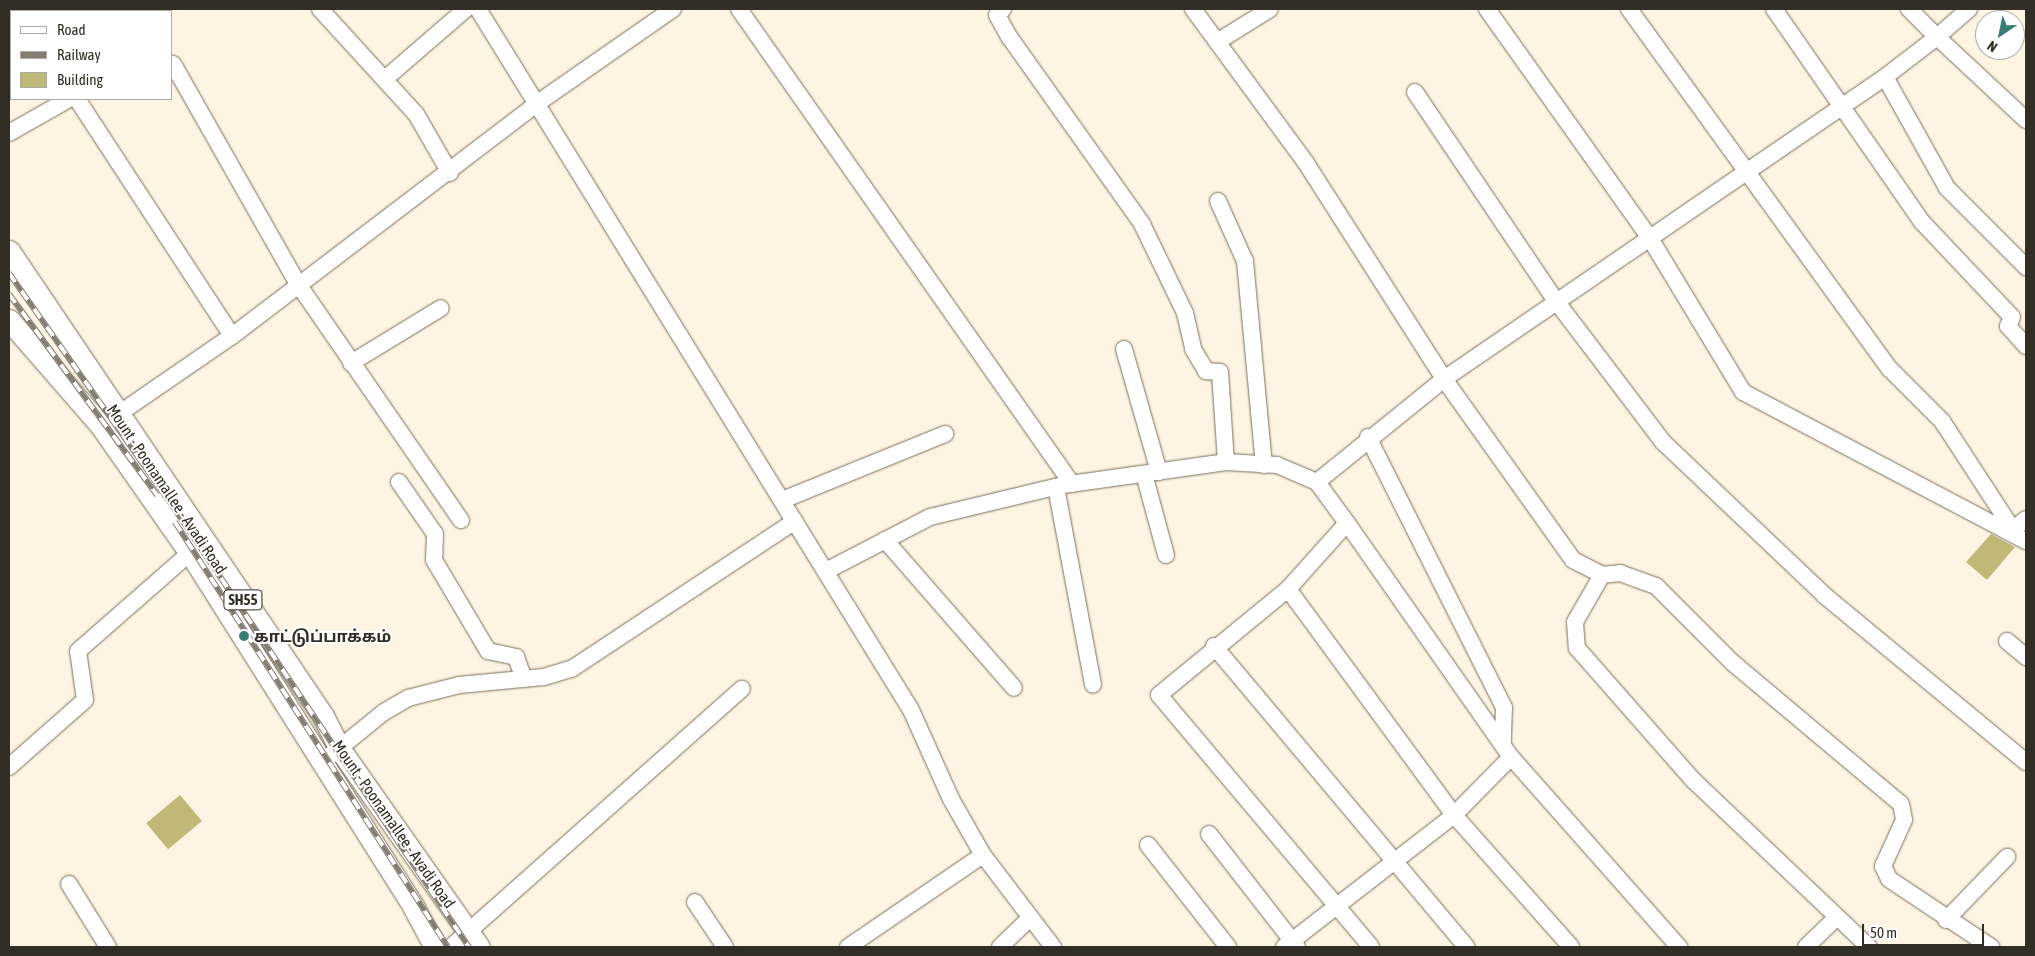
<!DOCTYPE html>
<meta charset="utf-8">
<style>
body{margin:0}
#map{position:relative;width:2035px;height:956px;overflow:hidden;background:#fef4e3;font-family:"Asap Condensed","Noto Sans Tamil",sans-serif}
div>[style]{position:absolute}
.building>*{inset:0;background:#c0b876;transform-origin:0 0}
.roads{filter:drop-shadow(0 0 1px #796f5c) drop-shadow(0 0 1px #796f5c)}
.minor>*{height:16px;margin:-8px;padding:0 8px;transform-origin:8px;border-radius:8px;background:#fff}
.major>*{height:21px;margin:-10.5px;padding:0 10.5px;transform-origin:10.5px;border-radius:10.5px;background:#fff}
.rail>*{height:5.5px;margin-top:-2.75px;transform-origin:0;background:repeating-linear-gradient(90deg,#fff 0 11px,#847d72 0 22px);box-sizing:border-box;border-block:1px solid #847d72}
.dots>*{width:14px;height:14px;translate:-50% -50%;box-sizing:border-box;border:2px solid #fff;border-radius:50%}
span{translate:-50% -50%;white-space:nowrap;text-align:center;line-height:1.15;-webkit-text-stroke:4px #fff;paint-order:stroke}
.shield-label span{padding:1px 4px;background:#fff;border:1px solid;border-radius:4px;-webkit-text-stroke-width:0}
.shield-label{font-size:15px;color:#322e26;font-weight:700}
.street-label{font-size:16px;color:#322e26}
.poi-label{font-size:16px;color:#322e26;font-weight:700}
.left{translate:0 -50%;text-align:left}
.frame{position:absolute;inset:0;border:10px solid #322e26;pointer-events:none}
.legend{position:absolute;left:10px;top:10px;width:162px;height:90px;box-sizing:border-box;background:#fff;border:1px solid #adaba8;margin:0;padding:6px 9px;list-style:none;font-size:15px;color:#322e26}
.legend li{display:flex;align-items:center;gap:10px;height:25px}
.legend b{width:25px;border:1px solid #adaba8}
.north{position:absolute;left:1975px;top:10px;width:50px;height:50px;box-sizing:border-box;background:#fff;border:1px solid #adaba8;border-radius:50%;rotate:214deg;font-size:14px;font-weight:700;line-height:20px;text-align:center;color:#322e26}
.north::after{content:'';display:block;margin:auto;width:18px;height:22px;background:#387d73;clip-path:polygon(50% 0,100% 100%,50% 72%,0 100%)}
.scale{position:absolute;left:1862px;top:924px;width:122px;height:22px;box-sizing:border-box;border:2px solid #322e26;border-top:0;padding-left:6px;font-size:15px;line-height:18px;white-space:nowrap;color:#322e26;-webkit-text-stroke:4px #fff;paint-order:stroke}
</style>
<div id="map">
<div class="building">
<div style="clip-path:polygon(1991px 534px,2015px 547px,1987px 580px,1966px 562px)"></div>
<div style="left:180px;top:795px;width:34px;height:44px;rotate:50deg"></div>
</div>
<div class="roads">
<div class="minor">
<div style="left:320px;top:9px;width:142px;rotate:47.6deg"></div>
<div style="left:416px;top:114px;width:68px;rotate:60deg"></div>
<div style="left:478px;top:9px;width:824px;rotate:58.3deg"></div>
<div style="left:911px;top:710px;width:98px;rotate:65.8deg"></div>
<div style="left:951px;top:799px;width:64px;rotate:60.3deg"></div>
<div style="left:983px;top:855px;width:116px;rotate:52.7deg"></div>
<div style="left:739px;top:9px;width:580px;rotate:54.97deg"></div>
<div style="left:1003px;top:9px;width:8px;rotate:135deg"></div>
<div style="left:997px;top:15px;width:26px;rotate:61deg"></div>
<div style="left:1010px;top:38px;width:228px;rotate:54.6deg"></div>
<div style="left:1142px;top:224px;width:99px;rotate:64.2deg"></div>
<div style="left:1185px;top:313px;width:37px;rotate:77deg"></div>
<div style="left:1193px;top:349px;width:26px;rotate:59deg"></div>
<div style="left:1206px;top:371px;width:14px;rotate:4deg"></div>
<div style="left:1220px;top:372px;width:90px;rotate:86.2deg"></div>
<div style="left:1193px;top:9px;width:191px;rotate:53.7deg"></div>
<div style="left:1306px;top:163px;width:256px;rotate:57.4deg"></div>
<div style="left:1444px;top:379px;width:222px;rotate:54.5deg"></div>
<div style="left:1573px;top:560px;width:33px;rotate:27deg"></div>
<div style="left:1602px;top:575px;width:18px;rotate:-6deg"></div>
<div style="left:1620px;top:573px;width:38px;rotate:20deg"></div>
<div style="left:1656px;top:586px;width:109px;rotate:45deg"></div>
<div style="left:1733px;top:663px;width:219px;rotate:40deg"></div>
<div style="left:1901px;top:804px;width:16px;rotate:79deg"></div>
<div style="left:1904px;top:820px;width:51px;rotate:114.5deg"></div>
<div style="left:1883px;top:866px;width:14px;rotate:65deg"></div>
<div style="left:1889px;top:879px;width:123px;rotate:33.7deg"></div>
<div style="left:1487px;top:9px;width:283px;rotate:54.6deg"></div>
<div style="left:1651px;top:240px;width:178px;rotate:58.8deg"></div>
<div style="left:1743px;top:392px;width:320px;rotate:27.8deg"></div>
<div style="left:1629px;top:9px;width:445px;rotate:54.1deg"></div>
<div style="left:1890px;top:369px;width:74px;rotate:45deg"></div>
<div style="left:1942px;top:421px;width:134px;rotate:56.9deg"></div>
<div style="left:1774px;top:9px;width:261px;rotate:55.2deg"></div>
<div style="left:1923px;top:223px;width:129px;rotate:46.6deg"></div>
<div style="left:2012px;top:317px;width:10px;rotate:114deg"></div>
<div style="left:2008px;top:326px;width:27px;rotate:48deg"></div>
<div style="left:1969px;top:9px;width:43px;rotate:138.8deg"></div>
<div style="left:1937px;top:37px;width:122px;rotate:43deg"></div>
<div style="left:1217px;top:42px;width:62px;rotate:-31.9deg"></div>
<div style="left:173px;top:64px;width:253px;rotate:60.4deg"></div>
<div style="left:298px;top:284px;width:287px;rotate:55.4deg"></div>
<div style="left:1885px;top:77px;width:66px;rotate:-37.6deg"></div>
<div style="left:1937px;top:37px;width:40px;rotate:-135deg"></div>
<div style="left:386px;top:78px;width:106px;rotate:-40.8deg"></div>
<div style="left:1415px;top:92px;width:252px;rotate:56deg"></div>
<div style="left:1556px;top:301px;width:177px;rotate:52.8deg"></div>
<div style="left:1663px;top:442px;width:222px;rotate:43.5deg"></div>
<div style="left:1824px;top:595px;width:262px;rotate:39.6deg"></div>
<div style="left:77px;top:99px;width:283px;rotate:56.8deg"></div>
<div style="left:9px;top:133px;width:69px;rotate:-29.5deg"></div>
<div style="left:1218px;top:201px;width:66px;rotate:65.8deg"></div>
<div style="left:1245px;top:261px;width:205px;rotate:84.7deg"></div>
<div style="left:1124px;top:349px;width:128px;rotate:74.1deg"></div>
<div style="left:351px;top:363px;width:105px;rotate:-31.4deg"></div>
<div style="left:101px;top:426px;width:159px;rotate:-34.5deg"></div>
<div style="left:232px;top:336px;width:386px;rotate:-37.3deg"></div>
<div style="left:539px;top:102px;width:163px;rotate:-34.8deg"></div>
<div style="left:1368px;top:437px;width:302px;rotate:63.3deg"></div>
<div style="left:1504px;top:707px;width:37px;rotate:92deg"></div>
<div style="left:1144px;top:474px;width:84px;rotate:74.8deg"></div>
<div style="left:399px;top:482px;width:63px;rotate:55.3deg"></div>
<div style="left:435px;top:534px;width:26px;rotate:92deg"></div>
<div style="left:434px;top:560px;width:106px;rotate:59.3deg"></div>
<div style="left:488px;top:651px;width:29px;rotate:12deg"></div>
<div style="left:516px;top:657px;width:23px;rotate:70deg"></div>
<div style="left:1317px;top:482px;width:51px;rotate:53.8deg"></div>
<div style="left:1347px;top:523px;width:89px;rotate:131.8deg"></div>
<div style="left:1288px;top:589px;width:280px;rotate:53.7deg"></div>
<div style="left:1454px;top:815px;width:176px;rotate:48.4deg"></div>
<div style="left:1056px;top:487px;width:201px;rotate:79.4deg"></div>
<div style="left:785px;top:499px;width:173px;rotate:-22.1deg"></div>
<div style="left:1347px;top:523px;width:286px;rotate:55deg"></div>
<div style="left:1511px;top:757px;width:254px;rotate:48.5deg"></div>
<div style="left:2012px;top:530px;width:18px;rotate:-38deg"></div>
<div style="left:885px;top:540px;width:196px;rotate:48.9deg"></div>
<div style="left:826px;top:571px;width:117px;rotate:-27.4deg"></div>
<div style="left:930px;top:517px;width:137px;rotate:-13.5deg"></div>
<div style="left:1063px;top:485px;width:165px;rotate:-8deg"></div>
<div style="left:1226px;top:462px;width:51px;rotate:3.4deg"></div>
<div style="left:1277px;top:465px;width:43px;rotate:23deg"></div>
<div style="left:1317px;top:482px;width:164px;rotate:-39deg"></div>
<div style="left:1444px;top:379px;width:534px;rotate:-34.4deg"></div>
<div style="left:1885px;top:77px;width:127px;rotate:60.8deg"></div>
<div style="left:1947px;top:188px;width:112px;rotate:45deg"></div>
<div style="left:1602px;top:575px;width:54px;rotate:119.9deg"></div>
<div style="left:1575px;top:622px;width:26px;rotate:86deg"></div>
<div style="left:1577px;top:648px;width:176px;rotate:48.7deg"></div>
<div style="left:1693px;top:780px;width:243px;rotate:43.5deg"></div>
<div style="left:1288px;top:589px;width:167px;rotate:140.6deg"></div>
<div style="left:1159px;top:695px;width:329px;rotate:49.9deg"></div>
<div style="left:2007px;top:641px;width:25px;rotate:40deg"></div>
<div style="left:1214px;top:646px;width:393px;rotate:50deg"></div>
<div style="left:331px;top:755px;width:68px;rotate:-39.1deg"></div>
<div style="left:384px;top:712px;width:28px;rotate:-30deg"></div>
<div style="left:408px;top:698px;width:53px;rotate:-14.3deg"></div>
<div style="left:459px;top:685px;width:85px;rotate:-5.4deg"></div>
<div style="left:544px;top:677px;width:30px;rotate:-17deg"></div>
<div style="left:573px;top:668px;width:266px;rotate:-33.5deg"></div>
<div style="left:9px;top:767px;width:101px;rotate:-41.4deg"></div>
<div style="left:85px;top:700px;width:49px;rotate:-98.1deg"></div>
<div style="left:78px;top:651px;width:149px;rotate:-41.2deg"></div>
<div style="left:1209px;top:834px;width:143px;rotate:52.1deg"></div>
<div style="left:1148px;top:845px;width:130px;rotate:51.9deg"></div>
<div style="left:69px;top:884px;width:74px;rotate:58.2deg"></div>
<div style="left:695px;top:902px;width:54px;rotate:56.3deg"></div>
<div style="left:1946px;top:920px;width:88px;rotate:-45.9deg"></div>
<div style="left:451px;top:947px;width:389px;rotate:-41.6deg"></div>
<div style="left:848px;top:947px;width:163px;rotate:-34.3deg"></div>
<div style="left:1000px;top:947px;width:42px;rotate:-44deg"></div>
<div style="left:1284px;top:947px;width:215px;rotate:-37.8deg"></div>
<div style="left:1454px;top:815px;width:81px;rotate:-45.5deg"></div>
<div style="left:1806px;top:947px;width:42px;rotate:-44deg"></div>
</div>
<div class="major">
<div style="left:9px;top:251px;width:561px;rotate:55.97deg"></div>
<div style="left:323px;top:716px;width:36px;rotate:63deg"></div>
<div style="left:339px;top:748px;width:243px;rotate:54.9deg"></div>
<div style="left:9px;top:320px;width:140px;rotate:49deg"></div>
<div style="left:101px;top:426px;width:155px;rotate:55deg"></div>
<div style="left:190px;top:553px;width:420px;rotate:57.7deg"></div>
<div style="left:414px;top:908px;width:44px;rotate:61.7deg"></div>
</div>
</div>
<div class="rail">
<div style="left:9px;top:273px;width:284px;rotate:54.9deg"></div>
<div style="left:172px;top:505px;width:533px;rotate:56.1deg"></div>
<div style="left:9px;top:294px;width:250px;rotate:53.6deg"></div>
<div style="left:175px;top:522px;width:505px;rotate:57.29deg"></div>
</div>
<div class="dots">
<div style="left:244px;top:636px;background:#387d73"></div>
</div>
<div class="shield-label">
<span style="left:243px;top:600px">SH55</span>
</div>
<div class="street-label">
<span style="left:167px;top:489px;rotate:56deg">Mount - Poonamallee - Avadi Road</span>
<span style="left:394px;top:824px;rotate:55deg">Mount - Poonamallee - Avadi Road</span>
</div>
<div class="poi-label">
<span class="left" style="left:254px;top:636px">காட்டுப்பாக்கம்</span>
</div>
<div class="frame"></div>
<ul class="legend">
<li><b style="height:6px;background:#fff"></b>Road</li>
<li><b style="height:6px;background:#847d72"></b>Railway</li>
<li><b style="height:14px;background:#c0b876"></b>Building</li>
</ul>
<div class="north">N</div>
<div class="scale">50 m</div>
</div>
